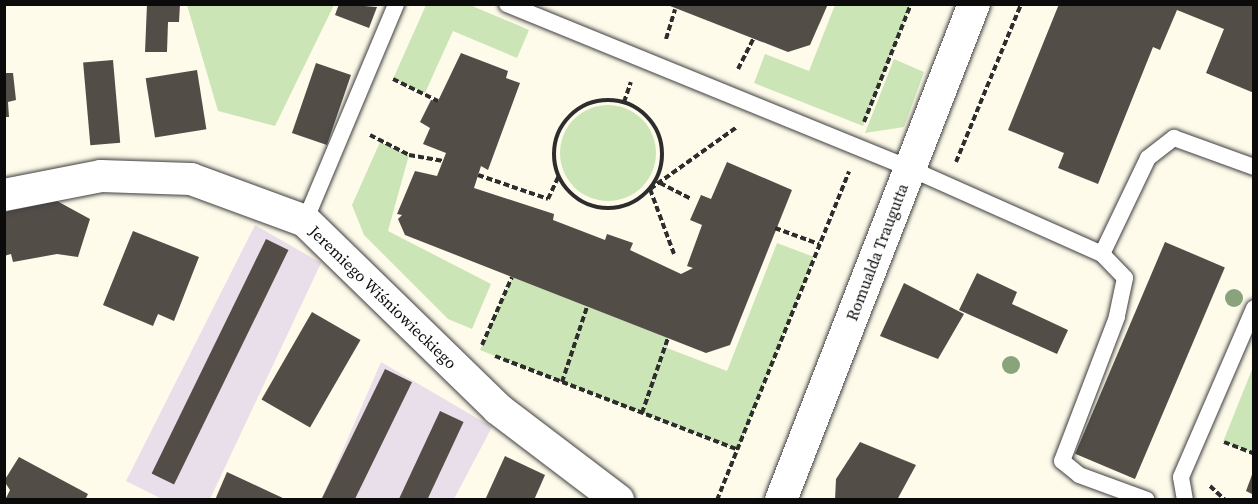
<!DOCTYPE html>
<meta charset="utf-8">
<style>
body{margin:0}
#map{position:relative;width:1258px;height:504px;overflow:hidden;background:#fefbeb;font-family:"Source Serif 4",serif}
div>[style]{position:absolute}
.industrial>*{inset:0;background:#e9dfea}
.green>*{inset:0;background:#cce5b7}
.round{border-radius:50%}
.building>*{inset:0;background:#534d48;transform-origin:0 0}
.path>*{height:4px;margin-top:-2px;transform-origin:0;background:repeating-linear-gradient(90deg,#2d2d2d 0 6px,transparent 0 9px)}
.path>.ring{margin:-2px;padding:0;box-sizing:content-box;background:none;border:4px solid #2d2d2d;border-radius:50%}
.roads{filter:drop-shadow(0 0 2px #3e3e3e) drop-shadow(0 0 2px #3e3e3e)}
.lane>*{height:16px;margin:-8px;padding:0 8px;transform-origin:8px;border-radius:8px;background:#fff}
.street>*{height:32px;margin:-16px;padding:0 16px;transform-origin:16px;border-radius:16px;background:#fff}
.trees>*{width:18px;height:18px;margin:-9px;border-radius:50%;background:#89a47c}
span{translate:-50% -50%;white-space:nowrap;text-align:center;line-height:1.15;-webkit-text-stroke:6px #fff;paint-order:stroke}
.street-label{font-size:16px;color:#0b0b0b}
.frame{position:absolute;inset:0;border:6px solid #0b0b0b;pointer-events:none}
</style>
<div id="map">
<div class="industrial">
<div style="clip-path:polygon(255px 225px,321px 263px,210px 499px,162px 499px,126px 481px)"></div>
<div style="clip-path:polygon(381px 362px,492px 427px,454px 499px,321px 500px)"></div>
</div>
<div class="green">
<div style="clip-path:polygon(187px 5px,334px 5px,275px 126px,218px 111px)"></div>
<div style="clip-path:polygon(426px 5px,470px 5px,529px 30px,517px 58px,453px 31px,425px 93px,393px 79px)"></div>
<div style="clip-path:polygon(835px 5px,911px 5px,863px 126px,754px 83px,765px 54px,809px 71px)"></div>
<div style="clip-path:polygon(894px 59px,924px 72px,904px 127px,865px 133px)"></div>
<div class="round" style="left:560px;top:105px;width:96px;height:96px"></div>
<div style="clip-path:polygon(380px 142px,409px 155px,388px 231px,491px 284px,472px 329px,448px 319px,364px 235px,352px 205px)"></div>
<div style="clip-path:polygon(777px 243px,814px 257px,738px 450px,480px 350px,512px 277px,668px 338px,667px 348px,727px 371px)"></div>
<div style="clip-path:polygon(1253px 367px,1254px 451px,1253px 453px,1223px 442px)"></div>
</div>
<div class="building">
<div style="clip-path:polygon(147px 4px,180px 4px,179px 22px,168px 22px,167px 52px,145px 52px)"></div>
<div style="clip-path:polygon(339px 4px,377px 7px,369px 28px,335px 15px)"></div>
<div style="clip-path:polygon(665px 4px,828px 4px,810px 45px,788px 52px)"></div>
<div style="clip-path:polygon(1059px 4px,1254px 4px,1254px 93px,1206px 73px,1224px 29px,1177px 10px,1160px 50px,1153px 47px,1098px 184px,1058px 168px,1064px 153px,1008px 130px)"></div>
<div style="clip-path:polygon(461px 53px,508px 71px,506px 78px,520px 83px,488px 170px,481px 166px,474px 188px,554px 214px,553px 220px,605px 240px,607px 234px,633px 243px,630px 250px,681px 274px,693px 268px,687px 266px,702px 225px,690px 220px,701px 195px,711px 199px,727px 162px,792px 190px,730px 345px,706px 353px,405px 235px,398px 219px,402px 215px,397px 214px,415px 171px,437px 176px,446px 153px,423px 144px,430px 128px,420px 122px,431px 100px,438px 101px)"></div>
<div style="left:113px;top:60px;width:83px;height:30px;rotate:85deg"></div>
<div style="left:316px;top:63px;width:37px;height:74px;rotate:19deg"></div>
<div style="left:197px;top:70px;width:60px;height:52px;rotate:81deg"></div>
<div style="clip-path:polygon(5px 73px,13px 73px,16px 100px,8px 102px,9px 117px,5px 117px)"></div>
<div style="clip-path:polygon(57px 201px,90px 219px,78px 257px,57px 254px,13px 262px,11px 254px,4px 256px,4px 212px)"></div>
<div style="clip-path:polygon(133px 231px,199px 257px,174px 321px,158px 314px,153px 326px,103px 305px)"></div>
<div style="left:266px;top:239px;width:25px;height:261px;rotate:26deg"></div>
<div style="left:1165px;top:242px;width:65px;height:230px;rotate:23deg"></div>
<div style="clip-path:polygon(977px 273px,1017px 292px,1012px 304px,1068px 330px,1057px 354px,959px 310px)"></div>
<div style="clip-path:polygon(904px 283px,964px 314px,938px 359px,880px 336px)"></div>
<div style="left:312px;top:312px;width:56px;height:101px;rotate:30deg"></div>
<div style="left:385px;top:369px;width:30px;height:145px;rotate:26deg"></div>
<div style="left:440px;top:411px;width:26px;height:98px;rotate:25deg"></div>
<div style="clip-path:polygon(860px 442px,916px 465px,897px 500px,835px 500px,836px 479px)"></div>
<div style="clip-path:polygon(505px 456px,545px 475px,534px 500px,485px 500px)"></div>
<div style="clip-path:polygon(19px 457px,88px 494px,85px 500px,5px 500px,10px 490px,4px 481px)"></div>
<div style="clip-path:polygon(227px 472px,287px 500px,215px 500px)"></div>
<div style="clip-path:polygon(1253px 472px,1254px 472px,1254px 495px,1246px 491px)"></div>
</div>
<div class="path">
<div style="left:666px;top:39px;width:31px;rotate:-73deg"></div>
<div style="left:738px;top:69px;width:34px;rotate:-63deg"></div>
<div style="left:393px;top:79px;width:50px;rotate:26.1deg"></div>
<div class="ring" style="left:554px;top:100px;width:104px;height:104px"></div>
<div style="left:624px;top:102px;width:21px;rotate:-71deg"></div>
<div style="left:864px;top:122px;width:127px;rotate:-68.3deg"></div>
<div style="left:370px;top:135px;width:44px;rotate:27.1deg"></div>
<div style="left:409px;top:155px;width:35px;rotate:10deg"></div>
<div style="left:956px;top:162px;width:171px;rotate:-67.6deg"></div>
<div style="left:478px;top:175px;width:74px;rotate:18.9deg"></div>
<div style="left:548px;top:199px;width:26px;rotate:-65deg"></div>
<div style="left:660px;top:183px;width:34px;rotate:27deg"></div>
<div style="left:775px;top:228px;width:47px;rotate:20deg"></div>
<div style="left:674px;top:254px;width:69px;rotate:-110.3deg"></div>
<div style="left:650px;top:189px;width:107px;rotate:-35.5deg"></div>
<div style="left:482px;top:345px;width:74px;rotate:-66.2deg"></div>
<div style="left:495px;top:356px;width:261px;rotate:21.1deg"></div>
<div style="left:562px;top:382px;width:79px;rotate:-71.6deg"></div>
<div style="left:642px;top:413px;width:79px;rotate:-70.9deg"></div>
<div style="left:1224px;top:442px;width:31px;rotate:21deg"></div>
<div style="left:1210px;top:486px;width:21px;rotate:43deg"></div>
<div style="left:717px;top:500px;width:354px;rotate:-68.1deg"></div>
</div>
<div class="roads">
<div class="lane">
<div style="left:507px;top:4px;width:434px;rotate:22.2deg"></div>
<div style="left:909px;top:168px;width:211px;rotate:24deg"></div>
<div style="left:1102px;top:254px;width:106px;rotate:-64.4deg"></div>
<div style="left:1148px;top:158px;width:33px;rotate:-38deg"></div>
<div style="left:1174px;top:138px;width:85px;rotate:19.9deg"></div>
<div style="left:305px;top:221px;width:235px;rotate:-67.2deg"></div>
<div style="left:1102px;top:254px;width:33px;rotate:46deg"></div>
<div style="left:1125px;top:278px;width:40px;rotate:102deg"></div>
<div style="left:1117px;top:317px;width:154px;rotate:110.9deg"></div>
<div style="left:1062px;top:461px;width:22px;rotate:39deg"></div>
<div style="left:1079px;top:475px;width:72px;rotate:20.2deg"></div>
<div style="left:1185px;top:500px;width:23px;rotate:-100deg"></div>
<div style="left:1181px;top:477px;width:184px;rotate:-66.6deg"></div>
</div>
<div class="street">
<div style="left:4px;top:195px;width:99px;rotate:-11.1deg"></div>
<div style="left:101px;top:176px;width:90px;rotate:1.9deg"></div>
<div style="left:191px;top:179px;width:121px;rotate:20.2deg"></div>
<div style="left:305px;top:221px;width:269px;rotate:44.2deg"></div>
<div style="left:498px;top:409px;width:151px;rotate:37.2deg"></div>
<div style="left:781px;top:500px;width:532px;rotate:-68.74deg"></div>
</div>
</div>
<div class="trees">
<div style="left:1234px;top:298px"></div>
<div style="left:1011px;top:365px"></div>
</div>
<div class="street-label">
<span style="left:877px;top:252px;rotate:-69deg">Romualda Traugutta</span>
<span style="left:383px;top:297px;rotate:44deg">Jeremiego Wiśniowieckiego</span>
</div>
<div class="frame"></div>
</div>
